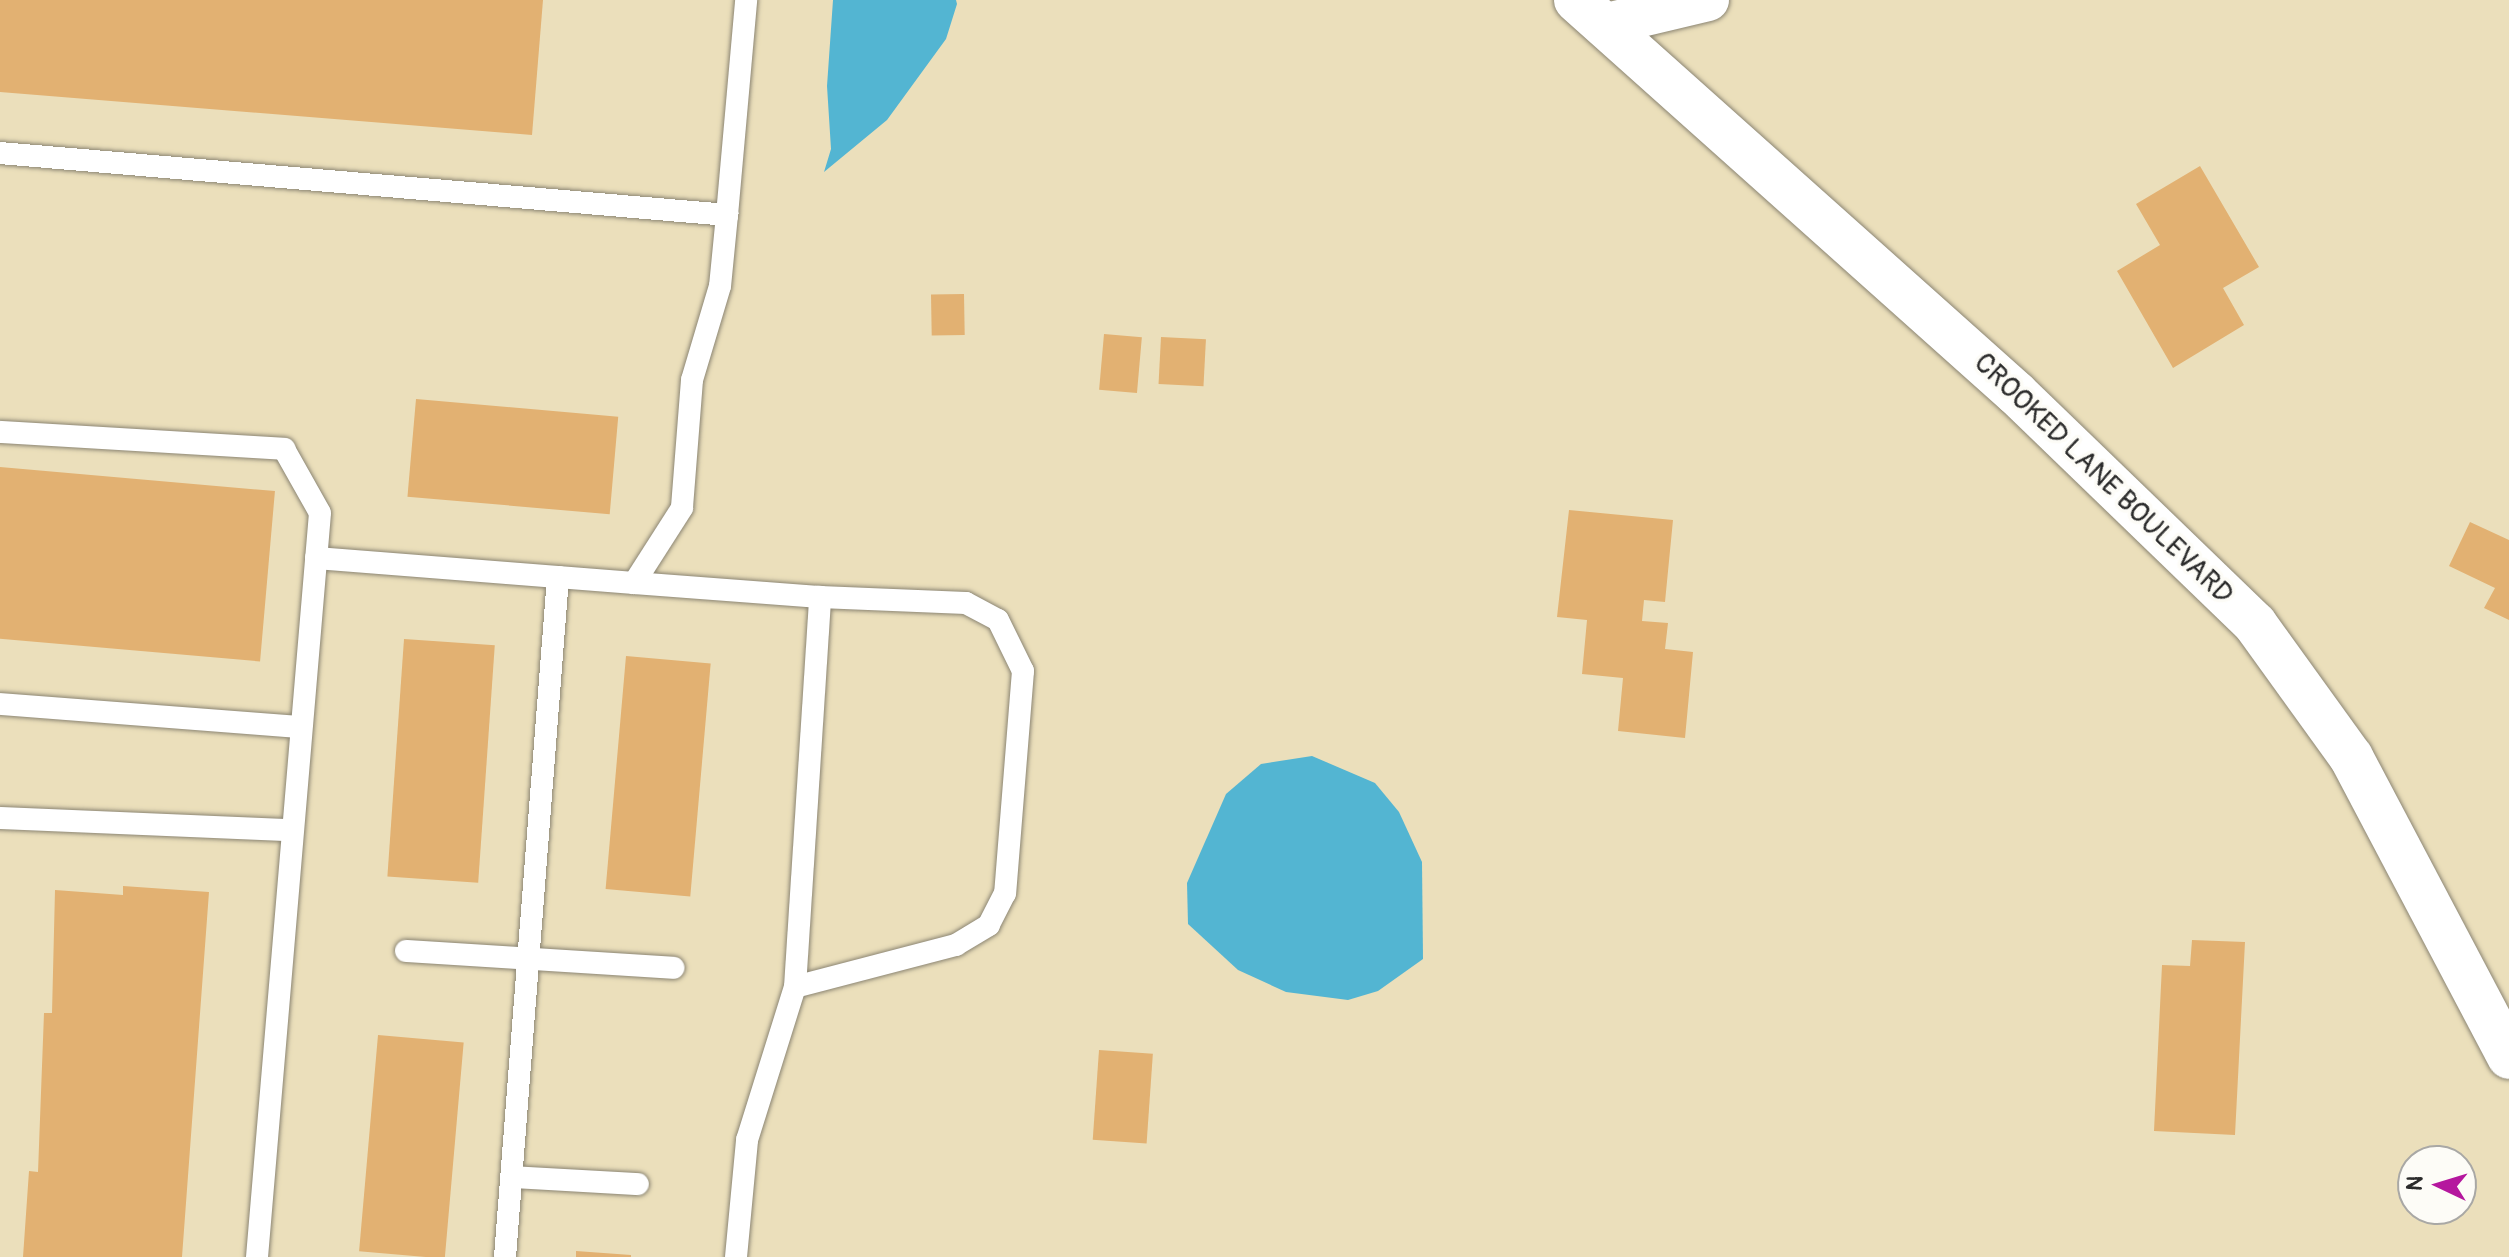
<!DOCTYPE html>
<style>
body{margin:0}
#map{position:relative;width:2509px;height:1257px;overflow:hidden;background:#ebdfbb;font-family:Pangolin,sans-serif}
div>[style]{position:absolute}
.water>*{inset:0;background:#53b5d2}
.building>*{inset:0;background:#e2b172;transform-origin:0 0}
.roads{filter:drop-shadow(0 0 2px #8b8573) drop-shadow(0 0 2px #8b8573)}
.service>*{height:22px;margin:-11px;padding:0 11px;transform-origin:11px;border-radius:11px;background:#fff}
.minor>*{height:42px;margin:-21px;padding:0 21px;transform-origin:21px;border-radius:21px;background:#fff}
.tertiary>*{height:44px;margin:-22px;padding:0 22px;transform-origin:22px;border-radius:22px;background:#fff}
span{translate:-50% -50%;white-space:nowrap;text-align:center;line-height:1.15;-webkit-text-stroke:7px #fdfcf7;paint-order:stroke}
.street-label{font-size:28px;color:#2b2b2b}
.north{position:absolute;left:2397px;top:1145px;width:80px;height:80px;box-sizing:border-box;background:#fdfcf7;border:2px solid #a9a8a5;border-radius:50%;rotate:274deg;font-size:22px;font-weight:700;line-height:32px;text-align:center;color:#2b2b2b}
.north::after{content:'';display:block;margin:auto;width:28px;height:36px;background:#b5179e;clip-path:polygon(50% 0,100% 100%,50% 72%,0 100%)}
</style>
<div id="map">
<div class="water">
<div style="clip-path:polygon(833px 0,956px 0,957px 4px,946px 39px,887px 120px,824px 172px,831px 149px,827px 86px)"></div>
<div style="clip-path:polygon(1312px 756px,1375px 783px,1399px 812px,1422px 862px,1423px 959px,1378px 991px,1348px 1000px,1286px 992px,1238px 970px,1188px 924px,1187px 883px,1226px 794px,1261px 764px)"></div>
</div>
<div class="building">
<div style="clip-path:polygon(0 0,543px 0,532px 135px,0 92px)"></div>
<div style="clip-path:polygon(2200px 166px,2259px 267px,2223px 288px,2244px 325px,2173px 368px,2117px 271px,2160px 245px,2136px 204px)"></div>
<div style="left:964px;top:294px;width:41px;height:33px;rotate:89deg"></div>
<div style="left:1104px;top:334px;width:38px;height:56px;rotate:5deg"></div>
<div style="left:1161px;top:337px;width:45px;height:47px;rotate:3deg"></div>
<div style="left:416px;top:399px;width:203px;height:98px;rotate:5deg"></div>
<div style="left:0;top:467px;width:276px;height:171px;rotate:5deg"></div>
<div style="clip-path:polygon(1569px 510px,1673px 520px,1665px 602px,1644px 600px,1642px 621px,1668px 623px,1665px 649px,1693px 652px,1685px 738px,1618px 731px,1623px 678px,1582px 674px,1587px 620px,1557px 617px)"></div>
<div style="clip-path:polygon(2470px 522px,2509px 540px,2509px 620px,2484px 608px,2495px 588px,2449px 566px)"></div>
<div style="left:404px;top:639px;width:91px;height:238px;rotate:4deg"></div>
<div style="left:626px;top:656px;width:85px;height:234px;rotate:5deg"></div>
<div style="clip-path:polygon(123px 886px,209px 892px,182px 1257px,23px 1257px,29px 1171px,38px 1172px,44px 1013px,52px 1013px,55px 890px,123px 895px)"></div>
<div style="clip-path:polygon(2192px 940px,2245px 942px,2235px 1135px,2154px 1131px,2162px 965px,2190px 966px)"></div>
<div style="left:378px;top:1035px;width:86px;height:217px;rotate:5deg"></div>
<div style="left:1099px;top:1050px;width:54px;height:90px;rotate:4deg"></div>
<div style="clip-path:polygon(576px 1251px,631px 1255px,631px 1257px,576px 1257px)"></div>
</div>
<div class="roads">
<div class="service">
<div style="left:0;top:153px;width:730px;rotate:4.87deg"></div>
<div style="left:727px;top:215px;width:71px;rotate:95.6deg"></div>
<div style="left:720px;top:286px;width:98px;rotate:106.6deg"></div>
<div style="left:692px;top:380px;width:128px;rotate:94.5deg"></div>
<div style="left:682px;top:508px;width:89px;rotate:122.6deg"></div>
<div style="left:634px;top:583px;width:319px;rotate:-175.5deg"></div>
<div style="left:727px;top:215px;width:216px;rotate:-84.9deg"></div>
<div style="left:0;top:432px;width:285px;rotate:3.4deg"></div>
<div style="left:284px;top:449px;width:73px;rotate:60.6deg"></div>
<div style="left:320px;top:513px;width:747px;rotate:94.84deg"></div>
<div style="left:634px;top:583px;width:187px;rotate:4.3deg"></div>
<div style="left:0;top:704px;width:302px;rotate:4.4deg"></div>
<div style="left:0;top:818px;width:292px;rotate:2.4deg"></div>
<div style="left:406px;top:951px;width:268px;rotate:3.6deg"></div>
<div style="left:512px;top:1177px;width:126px;rotate:3.2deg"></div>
<div style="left:505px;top:1257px;width:682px;rotate:-85.54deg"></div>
<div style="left:736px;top:1257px;width:118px;rotate:-84.6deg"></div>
<div style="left:747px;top:1140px;width:160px;rotate:-72.6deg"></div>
<div style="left:795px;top:987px;width:391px;rotate:-86.3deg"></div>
<div style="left:820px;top:597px;width:146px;rotate:2.4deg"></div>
<div style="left:966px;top:603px;width:36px;rotate:28deg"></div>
<div style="left:998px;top:620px;width:57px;rotate:63.9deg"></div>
<div style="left:1023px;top:671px;width:223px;rotate:94.6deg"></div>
<div style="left:1005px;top:893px;width:36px;rotate:117deg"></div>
<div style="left:989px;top:925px;width:39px;rotate:149deg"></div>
<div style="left:956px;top:945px;width:166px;rotate:165.4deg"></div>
</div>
<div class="minor">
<div style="left:1603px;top:25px;width:108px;rotate:-13.4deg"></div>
</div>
<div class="tertiary">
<div style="left:1576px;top:0;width:591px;rotate:41.78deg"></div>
<div style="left:2017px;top:394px;width:331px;rotate:44deg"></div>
<div style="left:2255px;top:624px;width:164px;rotate:54.2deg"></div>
<div style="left:2351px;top:757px;width:339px;rotate:62.2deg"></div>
</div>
</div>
<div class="street-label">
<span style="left:2103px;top:479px;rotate:44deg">CROOKED LANE BOULEVARD</span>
</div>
<div class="north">N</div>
</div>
